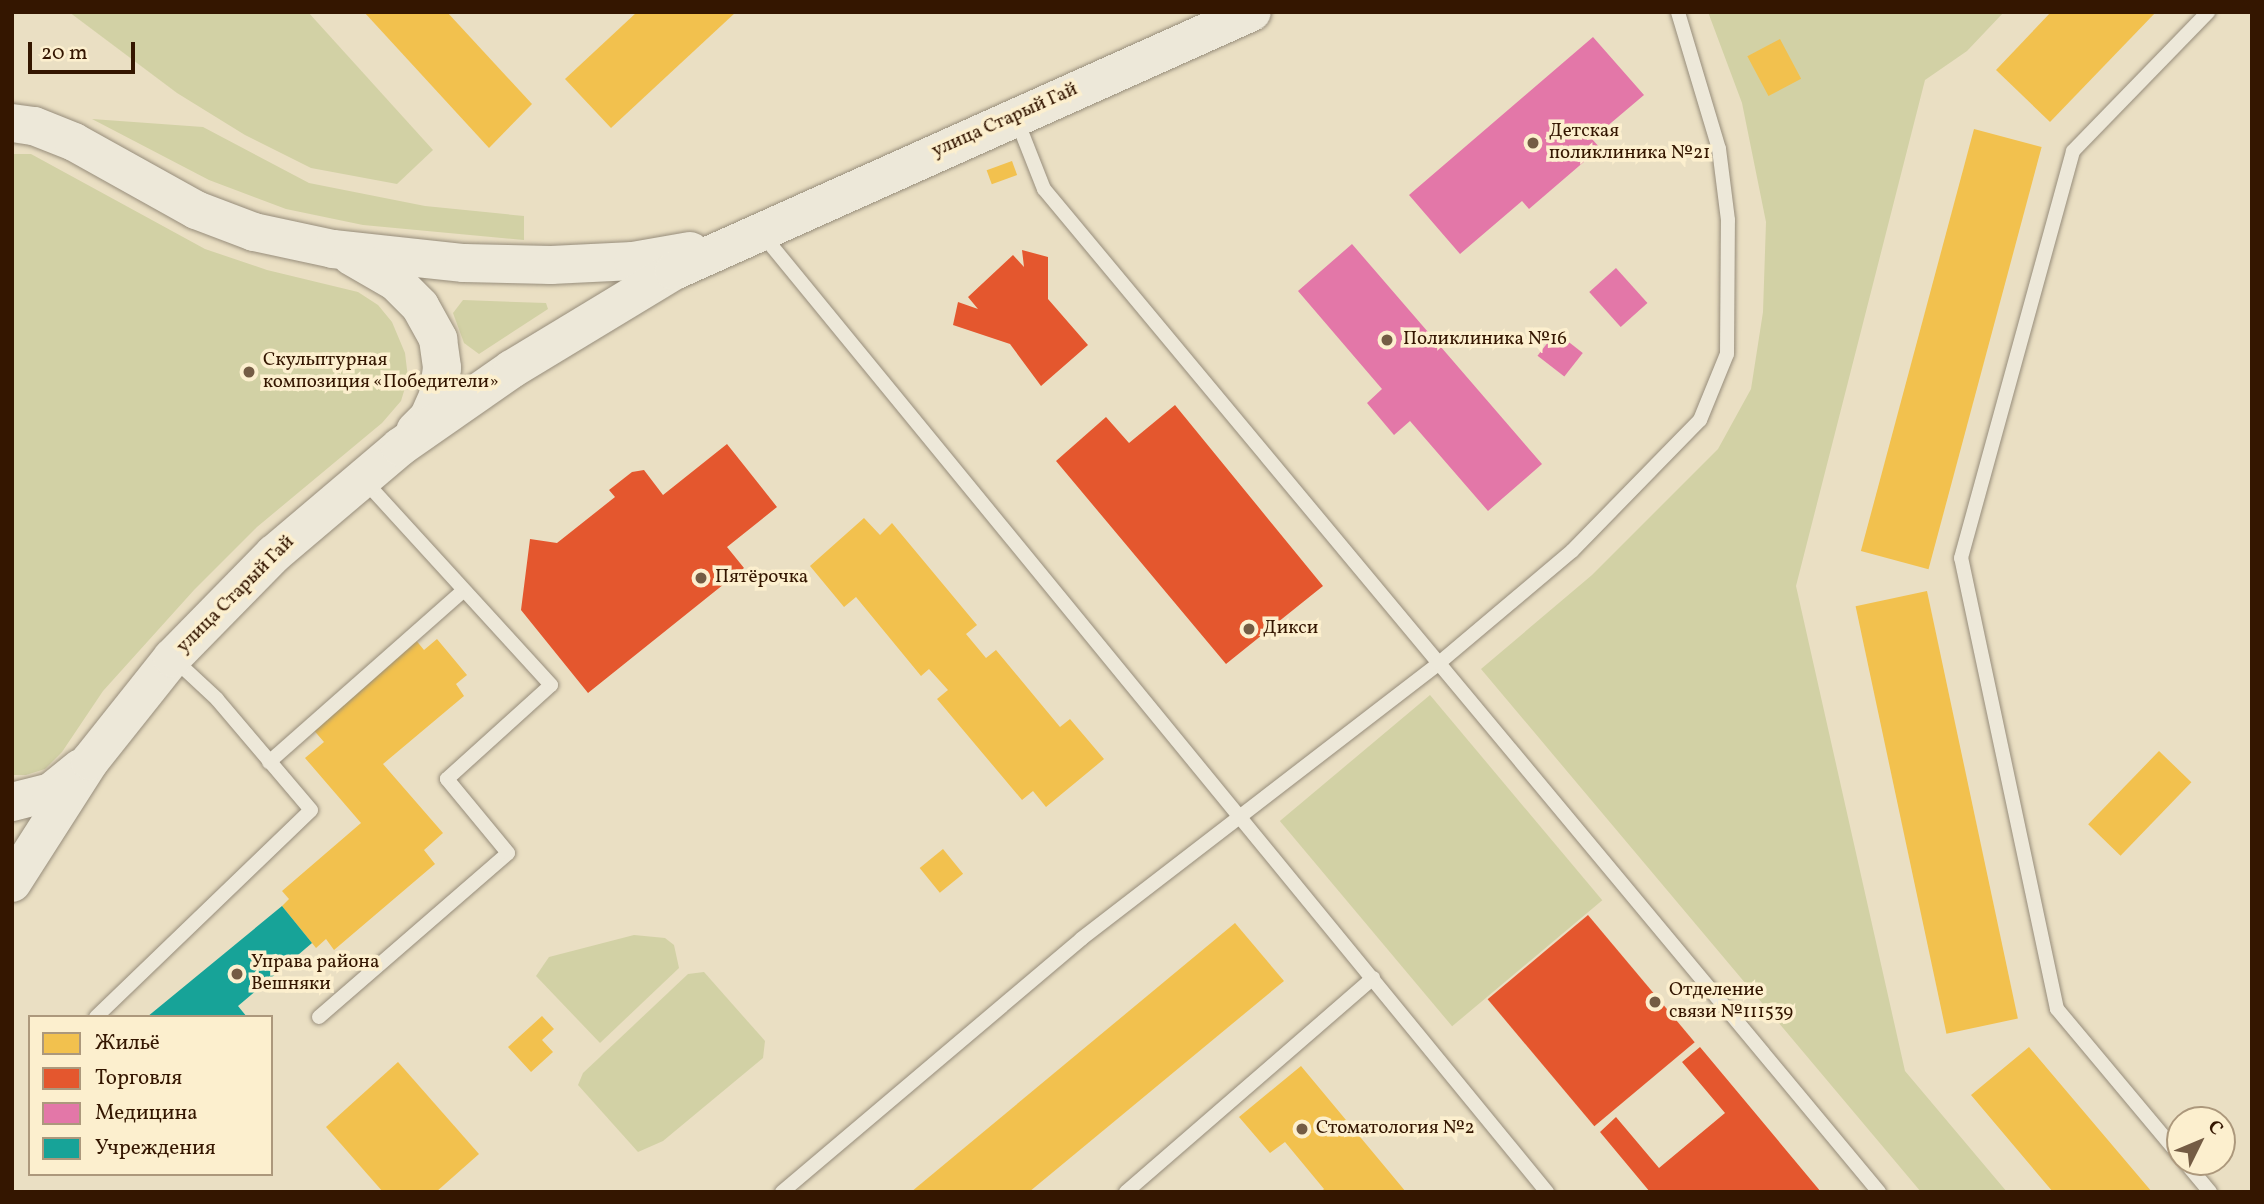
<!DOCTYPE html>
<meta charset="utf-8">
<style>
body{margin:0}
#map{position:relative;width:2264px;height:1204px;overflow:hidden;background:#eadfc3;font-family:Vollkorn,serif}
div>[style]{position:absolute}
.green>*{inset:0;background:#d2d1a5;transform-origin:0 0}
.homes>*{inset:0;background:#f2c14e;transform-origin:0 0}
.shops>*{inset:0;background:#e4572e;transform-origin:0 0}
.health>*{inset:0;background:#e377a8;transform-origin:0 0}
.public>*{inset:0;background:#17a398}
.roads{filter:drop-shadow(0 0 2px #978d7b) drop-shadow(0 0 2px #978d7b)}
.lane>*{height:14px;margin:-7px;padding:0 7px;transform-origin:7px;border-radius:7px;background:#ede8d9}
.secondary>*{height:38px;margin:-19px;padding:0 19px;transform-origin:19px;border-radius:19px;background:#ede8d9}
.dots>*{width:19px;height:19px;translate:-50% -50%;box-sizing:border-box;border:4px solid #fcefce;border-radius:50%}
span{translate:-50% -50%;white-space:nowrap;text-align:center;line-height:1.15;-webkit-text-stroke:7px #fcefce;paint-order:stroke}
.street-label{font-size:19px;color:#341600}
.poi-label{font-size:19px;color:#341600}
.left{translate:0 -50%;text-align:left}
.frame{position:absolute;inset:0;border:14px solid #341600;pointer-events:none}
.legend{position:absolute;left:28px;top:1015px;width:245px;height:161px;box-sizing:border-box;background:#fcefce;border:2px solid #ac987c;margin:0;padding:9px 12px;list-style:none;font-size:21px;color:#341600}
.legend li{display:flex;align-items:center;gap:14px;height:35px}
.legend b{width:35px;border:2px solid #ac987c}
.north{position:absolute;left:2166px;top:1106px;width:70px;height:70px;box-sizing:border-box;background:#fcefce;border:2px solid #ac987c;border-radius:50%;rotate:47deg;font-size:19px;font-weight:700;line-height:28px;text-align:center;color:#341600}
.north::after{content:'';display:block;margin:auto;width:24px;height:32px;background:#745c44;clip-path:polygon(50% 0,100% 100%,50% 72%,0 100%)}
.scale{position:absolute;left:28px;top:42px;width:107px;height:32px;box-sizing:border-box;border:4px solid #341600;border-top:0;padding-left:9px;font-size:21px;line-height:24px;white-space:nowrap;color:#341600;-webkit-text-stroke:5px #fcefce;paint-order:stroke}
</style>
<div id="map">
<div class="green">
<div style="clip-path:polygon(69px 12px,308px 12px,433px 150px,397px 184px,311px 168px,245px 135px,177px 93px)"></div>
<div style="clip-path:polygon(1708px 12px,2004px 12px,1967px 51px,1925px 80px,1796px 586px,1905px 1071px,2007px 1192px,1921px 1192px,1481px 669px,1592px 575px,1718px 449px,1751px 389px,1763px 312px,1766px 222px,1742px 103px)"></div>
<div style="clip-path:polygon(92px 119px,203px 127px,309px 183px,425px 206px,524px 216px,524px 240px,363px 225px,286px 209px,209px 180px)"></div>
<div style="clip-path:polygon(12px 154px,31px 154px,205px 249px,267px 270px,358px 292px,378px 305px,392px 322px,405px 353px,408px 378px,401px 401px,382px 423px,257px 527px,194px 590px,103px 691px,62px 752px,45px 769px,26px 775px,12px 775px)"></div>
<div style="clip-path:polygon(463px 300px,546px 303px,548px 309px,479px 354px,464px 343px,453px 313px)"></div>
<div style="left:1430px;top:695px;width:268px;height:196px;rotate:50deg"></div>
<div style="clip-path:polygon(634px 935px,665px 938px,674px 945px,679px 968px,600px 1043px,536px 976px,549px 957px)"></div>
<div style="clip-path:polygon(704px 972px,765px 1041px,763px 1058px,663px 1141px,638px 1152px,578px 1085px,583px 1073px,688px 974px)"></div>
</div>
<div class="homes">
<div style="clip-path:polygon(364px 12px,447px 12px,532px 104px,489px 148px)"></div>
<div style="clip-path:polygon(637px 12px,736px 12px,611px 128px,565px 79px)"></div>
<div style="clip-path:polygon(2051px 12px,2156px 12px,2050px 122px,1996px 70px)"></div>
<div style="left:1780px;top:39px;width:45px;height:37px;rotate:62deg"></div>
<div style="left:1974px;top:129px;width:70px;height:437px;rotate:15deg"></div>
<div style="left:1012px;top:161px;width:15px;height:27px;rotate:70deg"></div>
<div style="clip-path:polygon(864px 518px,880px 535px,892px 523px,977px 625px,966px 634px,986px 658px,996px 650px,1060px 727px,1070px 719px,1104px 759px,1046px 807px,1033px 791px,1022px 800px,937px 699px,948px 690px,929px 669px,921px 676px,856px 597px,844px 607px,810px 566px)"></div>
<div style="left:1927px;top:591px;width:437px;height:73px;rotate:78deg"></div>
<div style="clip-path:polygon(415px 639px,424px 650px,437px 639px,467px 675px,456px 684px,464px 696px,383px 764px,443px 833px,424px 850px,435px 864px,334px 950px,326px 939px,316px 948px,282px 906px,289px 899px,282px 891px,361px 823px,305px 758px,324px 742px,311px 727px)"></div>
<div style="left:2159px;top:751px;width:45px;height:102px;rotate:44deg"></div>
<div style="left:943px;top:849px;width:32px;height:30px;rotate:51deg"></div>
<div style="clip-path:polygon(1235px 923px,1284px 981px,1029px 1192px,911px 1192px)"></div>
<div style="clip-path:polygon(542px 1016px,554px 1029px,542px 1040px,553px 1052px,531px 1072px,508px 1047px)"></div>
<div style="clip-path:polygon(2029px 1047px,2068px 1093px,2152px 1192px,2053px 1192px,1971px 1095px)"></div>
<div style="clip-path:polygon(398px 1062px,479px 1154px,436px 1192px,383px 1192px,326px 1127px)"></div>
<div style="clip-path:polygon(1301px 1066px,1406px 1192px,1321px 1192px,1324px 1189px,1285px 1142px,1270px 1153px,1239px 1117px)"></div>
</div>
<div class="shops">
<div style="clip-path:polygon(1022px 250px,1048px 257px,1048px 299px,1088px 345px,1041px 386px,1010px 344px,953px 325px,958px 302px,978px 309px,968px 297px,1013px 255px,1024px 267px)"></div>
<div style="clip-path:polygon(1175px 405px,1323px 586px,1226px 664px,1056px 461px,1106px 417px,1129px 443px)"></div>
<div style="clip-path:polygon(727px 444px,777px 507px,727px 547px,744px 568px,588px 693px,521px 610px,530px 539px,557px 543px,615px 497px,609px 490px,632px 472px,644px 470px,663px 495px)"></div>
<div style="left:1588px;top:915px;width:166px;height:131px;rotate:50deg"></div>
<div style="clip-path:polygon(1700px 1047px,1821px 1192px,1650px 1192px,1600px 1132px,1616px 1117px,1659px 1168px,1725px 1113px,1682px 1062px)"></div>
</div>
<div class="health">
<div style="clip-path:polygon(1593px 37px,1644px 95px,1592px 139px,1600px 148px,1529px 209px,1522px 201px,1460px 254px,1409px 195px)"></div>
<div style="clip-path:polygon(1352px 244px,1542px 464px,1488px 511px,1410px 421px,1394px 435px,1367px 403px,1382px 389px,1298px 291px)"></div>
<div style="left:1616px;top:268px;width:47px;height:36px;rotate:48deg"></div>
<div style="left:1556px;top:332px;width:34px;height:30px;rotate:38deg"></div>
</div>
<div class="public">
<div style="clip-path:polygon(282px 906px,312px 943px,238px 1006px,247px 1017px,147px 1017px)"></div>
</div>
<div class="roads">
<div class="lane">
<div style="left:1016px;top:118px;width:76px;rotate:68.5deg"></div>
<div style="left:1044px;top:189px;width:1305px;rotate:50.22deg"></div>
<div style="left:762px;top:234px;width:1239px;rotate:50.67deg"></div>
<div style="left:269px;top:762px;width:259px;rotate:-41.4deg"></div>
<div style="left:96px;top:1017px;width:298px;rotate:-43.9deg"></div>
<div style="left:311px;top:810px;width:145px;rotate:-130.3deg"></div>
<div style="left:217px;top:699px;width:59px;rotate:-137.1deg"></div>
<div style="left:319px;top:1017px;width:250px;rotate:-40.9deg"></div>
<div style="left:508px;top:853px;width:96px;rotate:-129.5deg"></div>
<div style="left:447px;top:779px;width:140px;rotate:-42.1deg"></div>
<div style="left:551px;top:685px;width:279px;rotate:-132.4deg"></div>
<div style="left:2180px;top:1156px;width:192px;rotate:-129.9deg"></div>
<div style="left:2057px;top:1009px;width:461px;rotate:-102deg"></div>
<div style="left:1961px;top:558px;width:422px;rotate:-74.6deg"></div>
<div style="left:2073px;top:151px;width:194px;rotate:-45.8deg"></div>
<div style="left:2185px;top:1162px;width:39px;rotate:50deg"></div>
<div style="left:782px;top:1192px;width:392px;rotate:-40.2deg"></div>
<div style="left:1081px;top:939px;width:452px;rotate:-37.6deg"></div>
<div style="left:1439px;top:663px;width:174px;rotate:-40.1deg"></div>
<div style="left:1572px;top:551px;width:183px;rotate:-45.7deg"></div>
<div style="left:1700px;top:420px;width:71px;rotate:-67.8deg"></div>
<div style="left:1727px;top:354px;width:134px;rotate:-89.6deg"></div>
<div style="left:1728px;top:220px;width:72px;rotate:-97.2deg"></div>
<div style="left:1719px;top:149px;width:143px;rotate:-106.7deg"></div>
<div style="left:1126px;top:1192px;width:327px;rotate:-40.9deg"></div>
</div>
<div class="secondary">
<div style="left:12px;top:123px;width:22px;rotate:8deg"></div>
<div style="left:34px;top:126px;width:43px;rotate:21.8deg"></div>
<div style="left:74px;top:142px;width:140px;rotate:29.1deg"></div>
<div style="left:196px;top:210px;width:62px;rotate:20.8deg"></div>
<div style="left:254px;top:232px;width:81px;rotate:12.1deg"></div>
<div style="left:333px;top:249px;width:132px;rotate:6.1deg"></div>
<div style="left:464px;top:263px;width:87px;rotate:1.3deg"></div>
<div style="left:551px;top:265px;width:82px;rotate:-2.8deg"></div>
<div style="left:633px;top:261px;width:58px;rotate:-10deg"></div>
<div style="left:351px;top:256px;width:52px;rotate:30deg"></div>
<div style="left:396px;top:282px;width:34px;rotate:45deg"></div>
<div style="left:420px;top:306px;width:38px;rotate:61deg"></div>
<div style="left:438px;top:339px;width:29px;rotate:82deg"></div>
<div style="left:442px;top:368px;width:28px;rotate:98deg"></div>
<div style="left:438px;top:396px;width:24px;rotate:114deg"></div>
<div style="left:428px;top:418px;width:18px;rotate:135deg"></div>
<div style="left:12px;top:802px;width:40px;rotate:-14.4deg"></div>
<div style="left:51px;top:792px;width:38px;rotate:-39deg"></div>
<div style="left:12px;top:883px;width:145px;rotate:-57.4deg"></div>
<div style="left:90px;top:761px;width:132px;rotate:-51.5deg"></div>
<div style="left:172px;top:658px;width:146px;rotate:-45.6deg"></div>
<div style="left:274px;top:554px;width:165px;rotate:-40.3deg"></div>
<div style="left:400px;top:447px;width:136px;rotate:-34.9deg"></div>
<div style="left:512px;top:369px;width:189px;rotate:-31.2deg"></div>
<div style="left:674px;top:271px;width:633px;rotate:-24.14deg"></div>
</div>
</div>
<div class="dots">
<div style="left:1533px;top:143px;background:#745c44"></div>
<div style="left:1387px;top:340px;background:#745c44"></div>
<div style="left:249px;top:372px;background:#745c44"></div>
<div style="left:701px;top:578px;background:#745c44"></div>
<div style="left:1249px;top:629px;background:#745c44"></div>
<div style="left:237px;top:974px;background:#745c44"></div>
<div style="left:1655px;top:1002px;background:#745c44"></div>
<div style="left:1302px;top:1129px;background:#745c44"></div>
</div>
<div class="street-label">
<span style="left:1005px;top:121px;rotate:-24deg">улица Старый Гай</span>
<span style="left:236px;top:595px;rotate:-45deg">улица Старый Гай</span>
</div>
<div class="poi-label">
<span class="left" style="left:1549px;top:143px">Детская<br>поликлиника №21</span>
<span class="left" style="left:1403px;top:340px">Поликлиника №16</span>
<span class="left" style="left:263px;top:372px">Скульптурная<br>композиция «Победители»</span>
<span class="left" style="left:715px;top:578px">Пятёрочка</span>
<span class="left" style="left:1263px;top:629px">Дикси</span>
<span class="left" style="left:251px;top:974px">Управа района<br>Вешняки</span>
<span class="left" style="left:1669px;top:1002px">Отделение<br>связи №111539</span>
<span class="left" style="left:1316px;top:1129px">Стоматология №2</span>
</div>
<div class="frame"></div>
<ul class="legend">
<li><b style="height:19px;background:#f2c14e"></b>Жильё</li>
<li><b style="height:19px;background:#e4572e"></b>Торговля</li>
<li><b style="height:19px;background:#e377a8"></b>Медицина</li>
<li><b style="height:19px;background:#17a398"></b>Учреждения</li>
</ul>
<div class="north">С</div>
<div class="scale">20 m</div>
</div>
